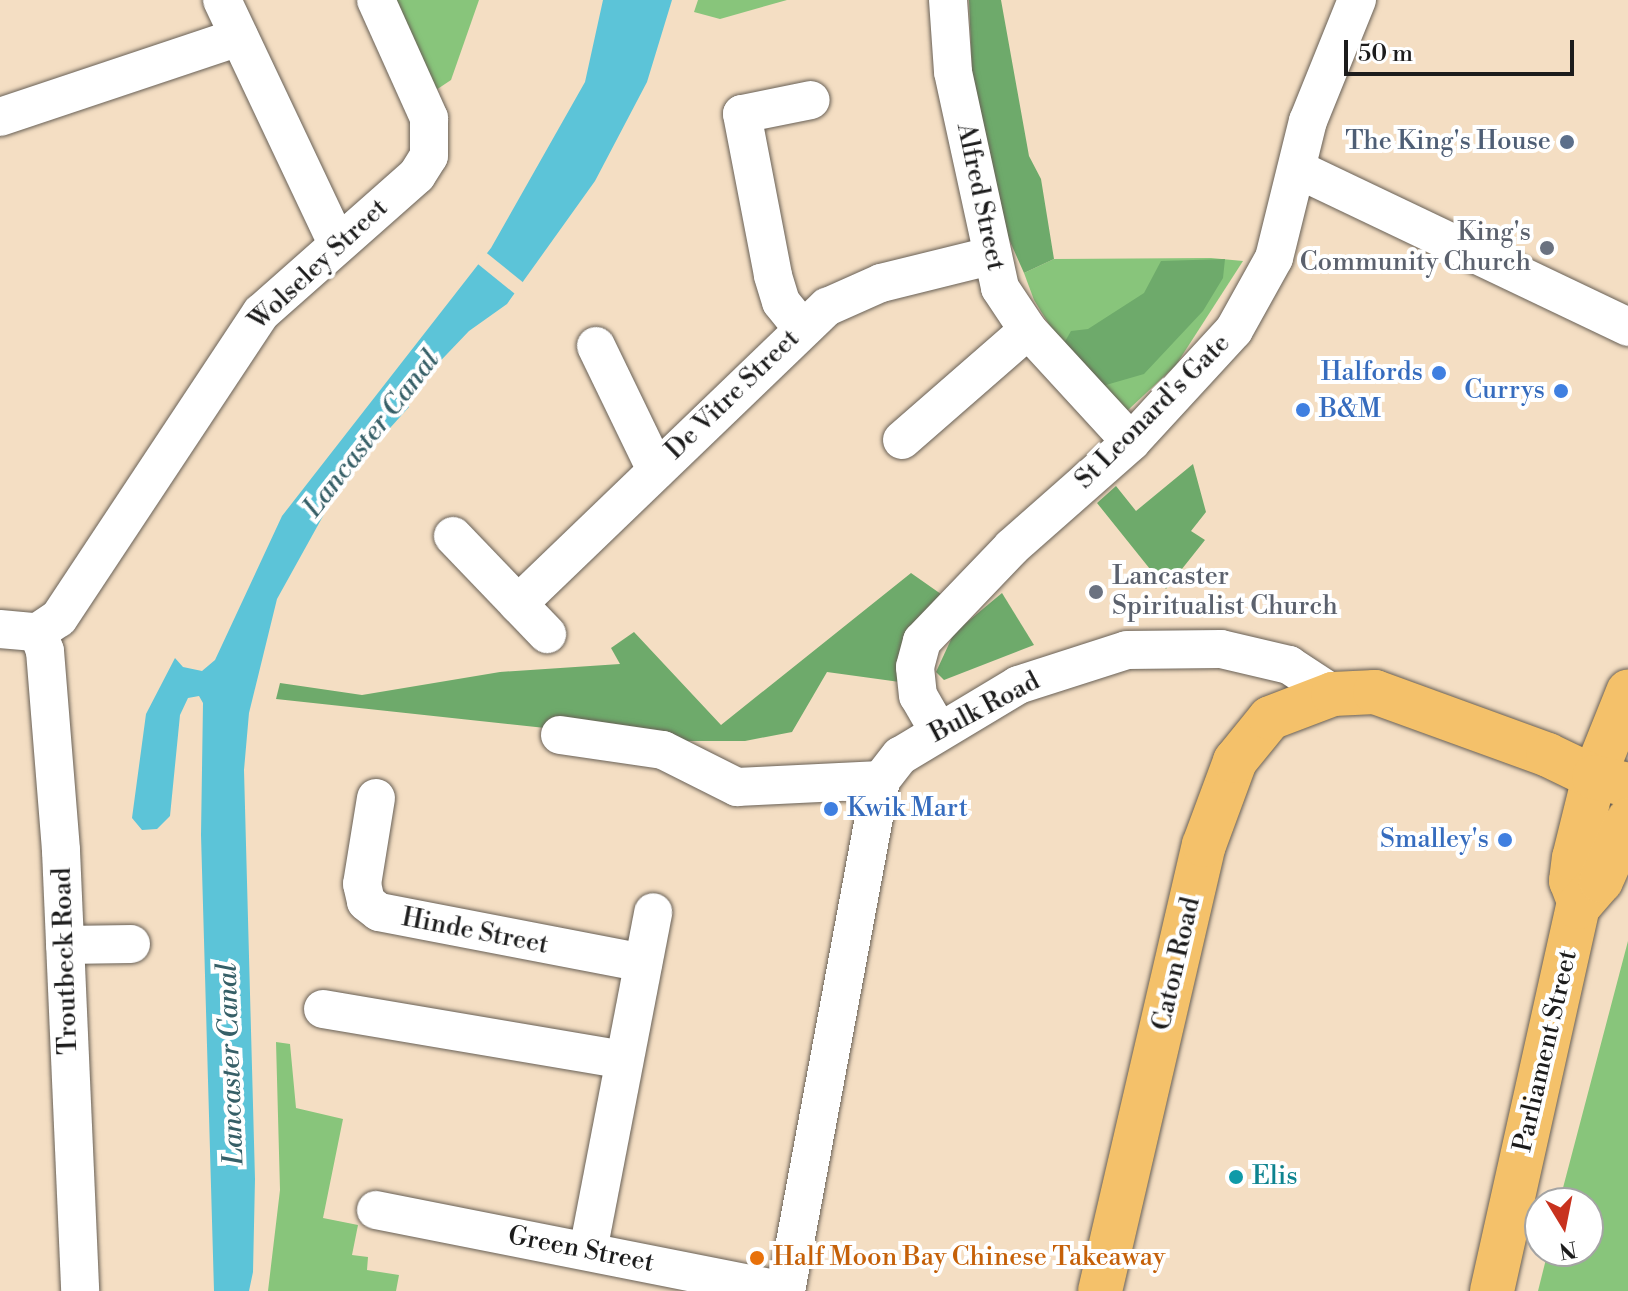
<!DOCTYPE html>
<style>
body{margin:0}
#map{position:relative;width:1628px;height:1291px;overflow:hidden;background:#f4dec3;font-family:"Libre Bodoni",serif}
div>[style]{position:absolute}
.green>*{inset:0;background:#88c57b}
.forest>*{inset:0;background:#6eaa6b}
.water>*{inset:0;background:#5cc4d8}
.pier>*{inset:0;background:#f4dec3;transform-origin:0 0}
.roads{filter:drop-shadow(0 0 2px #686056) drop-shadow(0 0 2px #686056)}
.minor>*{height:38px;margin:-19px;padding:0 19px;transform-origin:19px;border-radius:19px;background:#fff}
.major>*{height:44px;margin:-22px;padding:0 22px;transform-origin:22px;border-radius:22px;background:#f4c16a}
.dots>*{width:22px;height:22px;translate:-50% -50%;box-sizing:border-box;border:4px solid #fff;border-radius:50%}
span{translate:-50% -50%;white-space:nowrap;text-align:center;line-height:1.15;-webkit-text-stroke:8px #fff;paint-order:stroke}
.service-label{font-size:26px;color:#4e5e75}
.right{translate:-100% -50%;text-align:right}
.street-label{font-size:26px;color:#1c1c1c}
.worship-label{font-size:26px;color:#5b616d}
.left{translate:0 -50%;text-align:left}
.shop-label{font-size:26px;color:#366cbe}
.culture-label{font-size:26px;color:#0d838f}
.food-label{font-size:26px;color:#c56008}
.water-label{font-size:28px;color:#365f67;font-style:italic}
.north{position:absolute;left:1524px;top:1187px;width:80px;height:80px;box-sizing:border-box;background:#fff;border:2px solid #a4a4a4;border-radius:50%;rotate:170deg;font-size:22px;font-weight:700;line-height:32px;text-align:center;color:#1c1c1c}
.north::after{content:'';display:block;margin:auto;width:28px;height:36px;background:#c8321e;clip-path:polygon(50% 0,100% 100%,50% 72%,0 100%)}
.scale{position:absolute;left:1344px;top:40px;width:230px;height:36px;box-sizing:border-box;border:4px solid #1c1c1c;border-top:0;padding-left:10px;font-size:24px;line-height:28px;white-space:nowrap;color:#1c1c1c;-webkit-text-stroke:6px #fff;paint-order:stroke}
</style>
<div id="map">
<div class="green">
<div style="clip-path:polygon(394px 0,479px 0,451px 80px,433px 92px)"></div>
<div style="clip-path:polygon(698px 0,787px 0,720px 19px,694px 12px)"></div>
<div style="clip-path:polygon(1054px 259px,1211px 258px,1243px 261px,1176px 365px,1127px 411px,1050px 326px,1034px 300px,1024px 273px)"></div>
<div style="clip-path:polygon(1628px 941px,1628px 1291px,1538px 1291px,1548px 1251px,1588px 1251px,1588px 1203px,1559px 1203px)"></div>
<div style="clip-path:polygon(276px 1042px,290px 1044px,296px 1108px,343px 1119px,323px 1218px,358px 1225px,352px 1255px,368px 1257px,367px 1270px,399px 1275px,396px 1291px,268px 1291px,280px 1190px)"></div>
</div>
<div class="forest">
<div style="clip-path:polygon(969px 0,1001px 0,1029px 156px,1041px 179px,1054px 259px,1024px 273px,1008px 237px,972px 73px)"></div>
<div style="clip-path:polygon(1225px 259px,1223px 278px,1203px 311px,1144px 374px,1099px 387px,1063px 345px,1071px 331px,1088px 329px,1144px 293px,1161px 261px)"></div>
<div style="clip-path:polygon(1193px 464px,1206px 512px,1191px 531px,1205px 540px,1166px 589px,1097px 503px,1116px 486px,1136px 511px)"></div>
<div style="clip-path:polygon(911px 573px,948px 599px,907px 683px,827px 672px,792px 732px,745px 741px,666px 741px,276px 699px,280px 683px,362px 695px,500px 672px,620px 664px,611px 648px,634px 632px,721px 725px)"></div>
<div style="clip-path:polygon(1002px 593px,1034px 645px,944px 680px,936px 672px,954px 633px)"></div>
</div>
<div class="water">
<div style="clip-path:polygon(603px 0,672px 0,647px 82px,595px 181px,507px 304px,469px 331px,405px 398px,409px 407px,343px 480px,277px 599px,249px 713px,244px 770px,255px 1179px,253px 1272px,249px 1291px,214px 1291px,201px 835px,203px 703px,199px 696px,188px 698px,180px 715px,170px 816px,157px 829px,142px 830px,132px 818px,146px 714px,175px 658px,183px 667px,202px 671px,215px 660px,282px 516px,491px 248px,585px 82px)"></div>
</div>
<div class="pier">
<div style="left:483px;top:250px;width:57px;height:14px;rotate:39deg"></div>
</div>
<div class="roads">
<div class="minor">
<div style="left:222px;top:0;width:269px;rotate:64.7deg"></div>
<div style="left:948px;top:0;width:72px;rotate:86deg"></div>
<div style="left:953px;top:72px;width:221px;rotate:77.7deg"></div>
<div style="left:1000px;top:288px;width:50px;rotate:56.3deg"></div>
<div style="left:1028px;top:330px;width:152px;rotate:47.4deg"></div>
<div style="left:0;top:117px;width:252px;rotate:-18.5deg"></div>
<div style="left:1297px;top:169px;width:367px;rotate:25.5deg"></div>
<div style="left:802px;top:328px;width:33px;rotate:-129deg"></div>
<div style="left:781px;top:302px;width:28px;rotate:-107deg"></div>
<div style="left:773px;top:275px;width:164px;rotate:-100.9deg"></div>
<div style="left:742px;top:114px;width:70px;rotate:-11.5deg"></div>
<div style="left:596px;top:346px;width:138px;rotate:64.2deg"></div>
<div style="left:902px;top:440px;width:167px;rotate:-41.1deg"></div>
<div style="left:453px;top:536px;width:136px;rotate:46.2deg"></div>
<div style="left:518px;top:604px;width:429px;rotate:-43.9deg"></div>
<div style="left:827px;top:307px;width:59px;rotate:-24deg"></div>
<div style="left:881px;top:283px;width:112px;rotate:-13.9deg"></div>
<div style="left:0;top:629px;width:38px;rotate:5deg"></div>
<div style="left:38px;top:632px;width:25px;rotate:-34deg"></div>
<div style="left:59px;top:618px;width:366px;rotate:-56.5deg"></div>
<div style="left:261px;top:313px;width:208px;rotate:-41.5deg"></div>
<div style="left:417px;top:175px;width:22px;rotate:-58deg"></div>
<div style="left:429px;top:156px;width:38px;rotate:-90deg"></div>
<div style="left:429px;top:118px;width:129px;rotate:-114.2deg"></div>
<div style="left:38px;top:632px;width:20px;rotate:70deg"></div>
<div style="left:45px;top:651px;width:201px;rotate:85.4deg"></div>
<div style="left:61px;top:851px;width:440px;rotate:87.5deg"></div>
<div style="left:938px;top:730px;width:39px;rotate:-120deg"></div>
<div style="left:918px;top:696px;width:29px;rotate:-96deg"></div>
<div style="left:915px;top:667px;width:27px;rotate:-75deg"></div>
<div style="left:922px;top:641px;width:130px;rotate:-46.2deg"></div>
<div style="left:1012px;top:547px;width:159px;rotate:-41.4deg"></div>
<div style="left:1131px;top:442px;width:152px;rotate:-47.4deg"></div>
<div style="left:1234px;top:330px;width:82px;rotate:-60.9deg"></div>
<div style="left:1274px;top:258px;width:141px;rotate:-76.1deg"></div>
<div style="left:1308px;top:121px;width:131px;rotate:-68deg"></div>
<div style="left:560px;top:735px;width:104px;rotate:8.3deg"></div>
<div style="left:663px;top:750px;width:83px;rotate:26.6deg"></div>
<div style="left:737px;top:787px;width:144px;rotate:-2.8deg"></div>
<div style="left:376px;top:798px;width:87px;rotate:99.2deg"></div>
<div style="left:362px;top:884px;width:18px;rotate:77deg"></div>
<div style="left:366px;top:902px;width:16px;rotate:38deg"></div>
<div style="left:379px;top:912px;width:269px;rotate:10.9deg"></div>
<div style="left:65px;top:945px;width:66px;rotate:-0.9deg"></div>
<div style="left:323px;top:1009px;width:305px;rotate:9.6deg"></div>
<div style="left:376px;top:1210px;width:418px;rotate:11.2deg"></div>
<div style="left:588px;top:1251px;width:345px;rotate:-79.1deg"></div>
<div style="left:786px;top:1291px;width:520px;rotate:-79.47deg"></div>
<div style="left:881px;top:780px;width:31px;rotate:-52deg"></div>
<div style="left:900px;top:756px;width:138px;rotate:-31deg"></div>
<div style="left:1018px;top:685px;width:114px;rotate:-17.8deg"></div>
<div style="left:1127px;top:650px;width:94px;rotate:-0.6deg"></div>
<div style="left:1221px;top:649px;width:70px;rotate:13.2deg"></div>
<div style="left:1289px;top:665px;width:53px;rotate:33.4deg"></div>
</div>
<div class="major">
<div style="left:1580px;top:904px;width:25px;rotate:-111deg"></div>
<div style="left:1571px;top:881px;width:23px;rotate:-83deg"></div>
<div style="left:1574px;top:858px;width:83px;rotate:-76.1deg"></div>
<div style="left:1594px;top:777px;width:92px;rotate:-68.2deg"></div>
<div style="left:1100px;top:1291px;width:458px;rotate:-76.9deg"></div>
<div style="left:1204px;top:845px;width:90px;rotate:-69.7deg"></div>
<div style="left:1235px;top:761px;width:55px;rotate:-50.9deg"></div>
<div style="left:1270px;top:718px;width:67px;rotate:-20.9deg"></div>
<div style="left:1333px;top:694px;width:42px;rotate:-2.7deg"></div>
<div style="left:1375px;top:692px;width:184px;rotate:20deg"></div>
<div style="left:1548px;top:755px;width:51px;rotate:25.6deg"></div>
<div style="left:1594px;top:777px;width:35px;rotate:13deg"></div>
<div style="left:1492px;top:1291px;width:394px;rotate:-77.4deg"></div>
<div style="left:1578px;top:907px;width:35px;rotate:-49deg"></div>
<div style="left:1601px;top:881px;width:67px;rotate:-66.1deg"></div>
</div>
</div>
<div class="dots">
<div style="left:1567px;top:142px;background:#5c6f8a"></div>
<div style="left:1547px;top:248px;background:#6b7280"></div>
<div style="left:1439px;top:373px;background:#3f7fe0"></div>
<div style="left:1561px;top:391px;background:#3f7fe0"></div>
<div style="left:1303px;top:410px;background:#3f7fe0"></div>
<div style="left:1096px;top:592px;background:#6b7280"></div>
<div style="left:831px;top:809px;background:#3f7fe0"></div>
<div style="left:1505px;top:840px;background:#3f7fe0"></div>
<div style="left:1236px;top:1177px;background:#0f9aa8"></div>
<div style="left:757px;top:1258px;background:#e8710a"></div>
</div>
<div class="service-label">
<span class="right" style="left:1551px;top:142px">The King's House</span>
</div>
<div class="street-label">
<span style="left:980px;top:197px;rotate:78deg">Alfred Street</span>
<span style="left:319px;top:265px;rotate:-43deg">Wolseley Street</span>
<span style="left:733px;top:395px;rotate:-44deg">De Vitre Street</span>
<span style="left:1153px;top:412px;rotate:-45deg">St Leonard's Gate</span>
<span style="left:985px;top:708px;rotate:-28deg">Bulk Road</span>
<span style="left:475px;top:932px;rotate:11deg">Hinde Street</span>
<span style="left:66px;top:961px;rotate:-92deg">Troutbeck Road</span>
<span style="left:1177px;top:964px;rotate:-77deg">Caton Road</span>
<span style="left:1546px;top:1051px;rotate:-77deg">Parliament Street</span>
<span style="left:581px;top:1250px;rotate:11deg">Green Street</span>
</div>
<div class="worship-label">
<span class="right" style="left:1531px;top:248px">King's<br>Community Church</span>
<span class="left" style="left:1112px;top:592px">Lancaster<br>Spiritualist Church</span>
</div>
<div class="shop-label">
<span class="right" style="left:1423px;top:373px">Halfords</span>
<span class="right" style="left:1545px;top:391px">Currys</span>
<span class="left" style="left:1319px;top:410px">B&amp;M</span>
<span class="left" style="left:847px;top:809px">Kwik Mart</span>
<span class="right" style="left:1489px;top:840px">Smalley's</span>
</div>
<div class="culture-label">
<span class="left" style="left:1252px;top:1177px">Elis</span>
</div>
<div class="food-label">
<span class="left" style="left:773px;top:1258px">Half Moon Bay Chinese Takeaway</span>
</div>
<div class="water-label">
<span style="left:372px;top:434px;rotate:-52deg">Lancaster Canal</span>
<span style="left:231px;top:1064px;rotate:-92deg">Lancaster Canal</span>
</div>
<div class="north">N</div>
<div class="scale">50 m</div>
</div>
